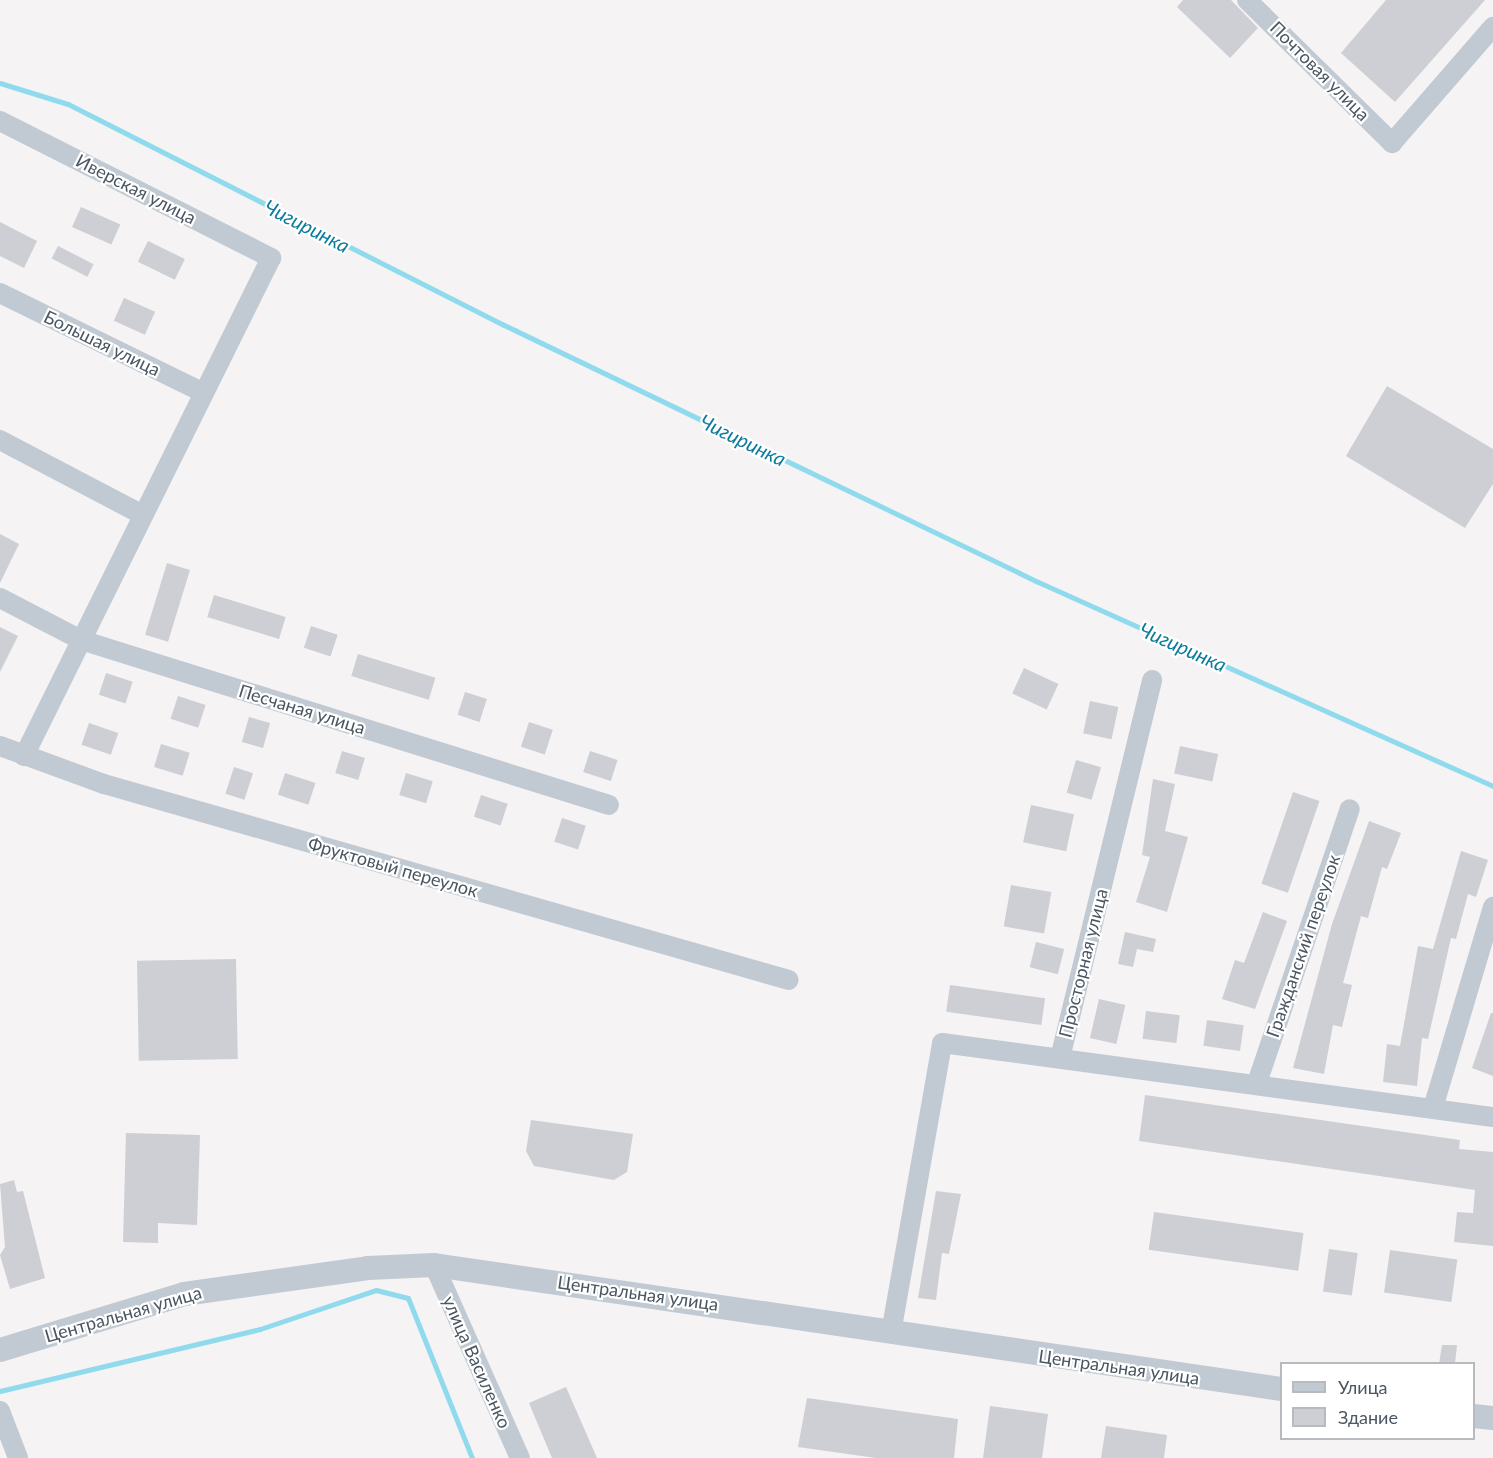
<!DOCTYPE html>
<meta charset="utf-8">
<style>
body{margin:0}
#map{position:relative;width:1493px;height:1458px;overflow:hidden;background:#f5f3f3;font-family:Lato,sans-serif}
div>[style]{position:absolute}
.stream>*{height:5px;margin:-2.5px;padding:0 2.5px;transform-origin:2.5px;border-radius:2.5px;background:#90daee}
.building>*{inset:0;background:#cdcfd5;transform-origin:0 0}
.minor>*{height:20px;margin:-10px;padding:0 10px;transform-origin:10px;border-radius:10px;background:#c1cad2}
.tertiary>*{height:24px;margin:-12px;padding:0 12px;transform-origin:12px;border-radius:12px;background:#c1cad2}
span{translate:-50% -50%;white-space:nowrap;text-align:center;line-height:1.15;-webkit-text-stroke:4.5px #fff;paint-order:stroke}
.street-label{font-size:18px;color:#4a5661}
.water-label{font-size:20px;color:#0c7c9b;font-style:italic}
.legend{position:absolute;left:1280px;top:1362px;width:195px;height:78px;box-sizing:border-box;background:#fff;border:2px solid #b7bbc0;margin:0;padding:8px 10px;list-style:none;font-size:18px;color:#4a5661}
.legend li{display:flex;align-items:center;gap:12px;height:30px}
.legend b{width:30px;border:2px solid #b7bbc0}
</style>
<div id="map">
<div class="stream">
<div style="left:0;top:83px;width:71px;rotate:17.2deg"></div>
<div style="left:68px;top:104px;width:487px;rotate:26.9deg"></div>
<div style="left:502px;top:324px;width:593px;rotate:25.7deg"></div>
<div style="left:1036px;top:581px;width:501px;rotate:24.16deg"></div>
<div style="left:0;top:1391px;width:267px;rotate:-13.4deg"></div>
<div style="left:260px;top:1329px;width:122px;rotate:-18.6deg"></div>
<div style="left:376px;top:1290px;width:33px;rotate:14deg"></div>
<div style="left:408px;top:1298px;width:172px;rotate:68.2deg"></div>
</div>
<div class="building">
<div style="clip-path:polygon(1183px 0,1231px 0,1258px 28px,1230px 58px,1177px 7px)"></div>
<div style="clip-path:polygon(1386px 0,1485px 0,1395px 102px,1341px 53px)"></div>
<div style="left:81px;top:207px;width:43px;height:22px;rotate:24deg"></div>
<div style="clip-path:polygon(0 222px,37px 241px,24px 268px,0 256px)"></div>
<div style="left:148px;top:241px;width:41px;height:23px;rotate:26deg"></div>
<div style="left:58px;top:246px;width:40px;height:14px;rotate:27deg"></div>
<div style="left:124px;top:298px;width:34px;height:25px;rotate:24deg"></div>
<div style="clip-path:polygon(1387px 386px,1493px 449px,1493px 484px,1465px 528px,1346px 456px)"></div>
<div style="clip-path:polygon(0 534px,19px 544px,0 583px)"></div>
<div style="left:167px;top:563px;width:24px;height:75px;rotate:17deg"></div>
<div style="left:214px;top:595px;width:75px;height:23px;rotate:17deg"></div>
<div style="left:311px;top:626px;width:28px;height:23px;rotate:18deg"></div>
<div style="clip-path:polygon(0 627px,18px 636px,0 672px)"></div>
<div style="left:358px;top:654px;width:81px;height:23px;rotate:17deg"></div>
<div style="left:1024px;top:668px;width:38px;height:28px;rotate:25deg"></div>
<div style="left:106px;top:673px;width:28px;height:23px;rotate:18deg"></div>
<div style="left:465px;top:692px;width:23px;height:24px;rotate:18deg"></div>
<div style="left:178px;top:696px;width:29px;height:24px;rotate:18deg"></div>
<div style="left:1090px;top:701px;width:29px;height:33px;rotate:12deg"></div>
<div style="left:249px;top:717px;width:22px;height:26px;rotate:16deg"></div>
<div style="left:529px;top:722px;width:25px;height:26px;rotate:18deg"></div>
<div style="left:89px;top:723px;width:31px;height:23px;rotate:19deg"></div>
<div style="left:161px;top:744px;width:30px;height:24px;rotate:17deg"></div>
<div style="left:1180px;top:746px;width:39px;height:28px;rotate:12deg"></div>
<div style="left:342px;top:751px;width:24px;height:23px;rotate:17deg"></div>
<div style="left:590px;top:751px;width:29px;height:22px;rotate:18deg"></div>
<div style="left:1076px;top:760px;width:26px;height:34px;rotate:16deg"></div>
<div style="left:234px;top:767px;width:20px;height:28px;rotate:18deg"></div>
<div style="left:285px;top:773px;width:32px;height:23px;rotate:18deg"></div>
<div style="left:406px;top:773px;width:28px;height:23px;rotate:17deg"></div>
<div style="clip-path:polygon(1153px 779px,1175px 784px,1165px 831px,1188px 837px,1167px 912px,1136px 902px,1150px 857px,1142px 855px)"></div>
<div style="left:1293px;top:792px;width:28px;height:97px;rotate:19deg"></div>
<div style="left:481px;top:795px;width:28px;height:23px;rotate:18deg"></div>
<div style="left:1031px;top:805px;width:44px;height:38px;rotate:12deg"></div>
<div style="left:562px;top:818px;width:25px;height:25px;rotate:18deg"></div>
<div style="clip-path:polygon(1369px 821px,1401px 833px,1387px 869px,1382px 867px,1368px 918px,1361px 916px,1343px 983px,1352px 985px,1342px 1027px,1333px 1025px,1324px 1074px,1293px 1068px,1332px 924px)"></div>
<div style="clip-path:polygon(1461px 851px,1488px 860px,1476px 897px,1468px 894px,1456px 939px,1451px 938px,1428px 1039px,1422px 1038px,1417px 1086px,1383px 1082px,1387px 1044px,1400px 1046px,1418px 946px,1433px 949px)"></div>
<div style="left:1011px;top:885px;width:41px;height:42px;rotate:10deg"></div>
<div style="clip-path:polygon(1263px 912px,1287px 921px,1255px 1009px,1222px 999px,1235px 960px,1244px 963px)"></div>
<div style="clip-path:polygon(1125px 932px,1156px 939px,1153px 952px,1137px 949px,1133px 967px,1118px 964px)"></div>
<div style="left:1036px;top:942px;width:29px;height:26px;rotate:14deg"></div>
<div style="left:236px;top:959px;width:100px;height:99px;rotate:89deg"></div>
<div style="left:950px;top:985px;width:96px;height:27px;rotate:8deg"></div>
<div style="left:1099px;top:999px;width:27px;height:40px;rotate:13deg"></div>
<div style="left:1146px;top:1011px;width:34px;height:28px;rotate:7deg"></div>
<div style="clip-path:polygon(1491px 1013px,1493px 1013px,1493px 1076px,1472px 1068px)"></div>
<div style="left:1207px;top:1020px;width:37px;height:26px;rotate:8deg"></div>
<div style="clip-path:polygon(1145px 1095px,1460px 1140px,1459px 1149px,1493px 1152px,1493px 1246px,1454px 1242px,1457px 1212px,1473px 1213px,1475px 1190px,1139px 1141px)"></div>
<div style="clip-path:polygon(531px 1120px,633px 1134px,627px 1172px,614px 1180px,534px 1166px,526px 1151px)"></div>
<div style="clip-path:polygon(126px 1133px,200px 1135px,197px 1225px,158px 1223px,158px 1243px,123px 1242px)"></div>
<div style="clip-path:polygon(14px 1180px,17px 1192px,23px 1191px,45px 1278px,10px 1289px,0 1255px,5px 1247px,0 1184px)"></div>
<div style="clip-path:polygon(936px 1191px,961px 1194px,949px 1254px,942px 1253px,936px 1300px,918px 1298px)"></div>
<div style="left:1154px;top:1212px;width:151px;height:38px;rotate:8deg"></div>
<div style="left:1329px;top:1249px;width:29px;height:43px;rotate:8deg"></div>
<div style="left:1390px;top:1250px;width:68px;height:43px;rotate:8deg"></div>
<div style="clip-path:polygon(1442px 1345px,1457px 1345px,1455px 1364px,1439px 1364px)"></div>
<div style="clip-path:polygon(566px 1387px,597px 1458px,552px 1458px,529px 1403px)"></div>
<div style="clip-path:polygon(807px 1398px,958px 1419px,954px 1458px,876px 1458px,798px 1447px)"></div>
<div style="clip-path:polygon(990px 1406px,1048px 1414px,1042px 1458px,983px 1458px)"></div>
<div style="clip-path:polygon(1106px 1426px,1167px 1435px,1164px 1458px,1101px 1458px)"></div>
</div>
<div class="minor">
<div style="left:1247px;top:0;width:204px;rotate:44.6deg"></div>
<div style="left:1392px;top:143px;width:154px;rotate:-49deg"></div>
<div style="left:0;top:121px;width:304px;rotate:26.8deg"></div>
<div style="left:271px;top:258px;width:556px;rotate:116.38deg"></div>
<div style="left:0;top:293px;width:227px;rotate:26.1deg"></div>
<div style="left:0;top:440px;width:161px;rotate:27.7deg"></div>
<div style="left:0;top:598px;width:91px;rotate:27.4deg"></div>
<div style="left:81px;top:640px;width:553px;rotate:17.35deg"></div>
<div style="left:0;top:746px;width:111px;rotate:20.1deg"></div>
<div style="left:104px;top:784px;width:712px;rotate:15.97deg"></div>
<div style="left:1061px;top:1054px;width:385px;rotate:-76.3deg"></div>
<div style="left:1257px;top:1083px;width:289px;rotate:-71.3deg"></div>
<div style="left:1433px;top:1108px;width:210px;rotate:-73.4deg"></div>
<div style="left:434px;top:1265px;width:211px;rotate:66deg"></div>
<div style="left:891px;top:1333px;width:294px;rotate:-80deg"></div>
<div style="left:942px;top:1043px;width:556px;rotate:7.65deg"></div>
<div style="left:0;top:1411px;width:50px;rotate:69deg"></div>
</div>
<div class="tertiary">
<div style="left:0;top:1350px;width:192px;rotate:-16.9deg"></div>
<div style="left:184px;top:1294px;width:186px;rotate:-8deg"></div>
<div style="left:368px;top:1268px;width:66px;rotate:-2.6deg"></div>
<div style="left:434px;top:1265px;width:857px;rotate:8.32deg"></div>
<div style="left:1474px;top:1416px;width:19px;rotate:6deg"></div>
</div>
<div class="street-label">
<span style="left:1320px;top:71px;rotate:45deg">Почтовая улица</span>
<span style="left:136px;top:189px;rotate:27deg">Иверская улица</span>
<span style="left:102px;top:343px;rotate:26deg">Большая улица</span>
<span style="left:302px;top:709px;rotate:17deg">Песчаная улица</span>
<span style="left:393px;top:867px;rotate:16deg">Фруктовый переулок</span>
<span style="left:1303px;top:946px;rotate:-71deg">Гражданский переулок</span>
<span style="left:1083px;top:963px;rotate:-76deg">Просторная улица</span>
<span style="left:638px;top:1293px;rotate:8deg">Центральная улица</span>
<span style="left:123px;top:1314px;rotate:-16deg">Центральная улица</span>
<span style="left:477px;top:1362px;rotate:66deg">улица Василенко</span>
<span style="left:1119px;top:1367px;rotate:8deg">Центральная улица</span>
</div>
<div class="water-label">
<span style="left:307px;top:226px;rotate:27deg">Чигиринка</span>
<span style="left:743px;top:440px;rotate:26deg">Чигиринка</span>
<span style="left:1183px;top:647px;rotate:24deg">Чигиринка</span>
</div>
<ul class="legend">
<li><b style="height:8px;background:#c1cad2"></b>Улица</li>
<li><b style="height:16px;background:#cdcfd5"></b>Здание</li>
</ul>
</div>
